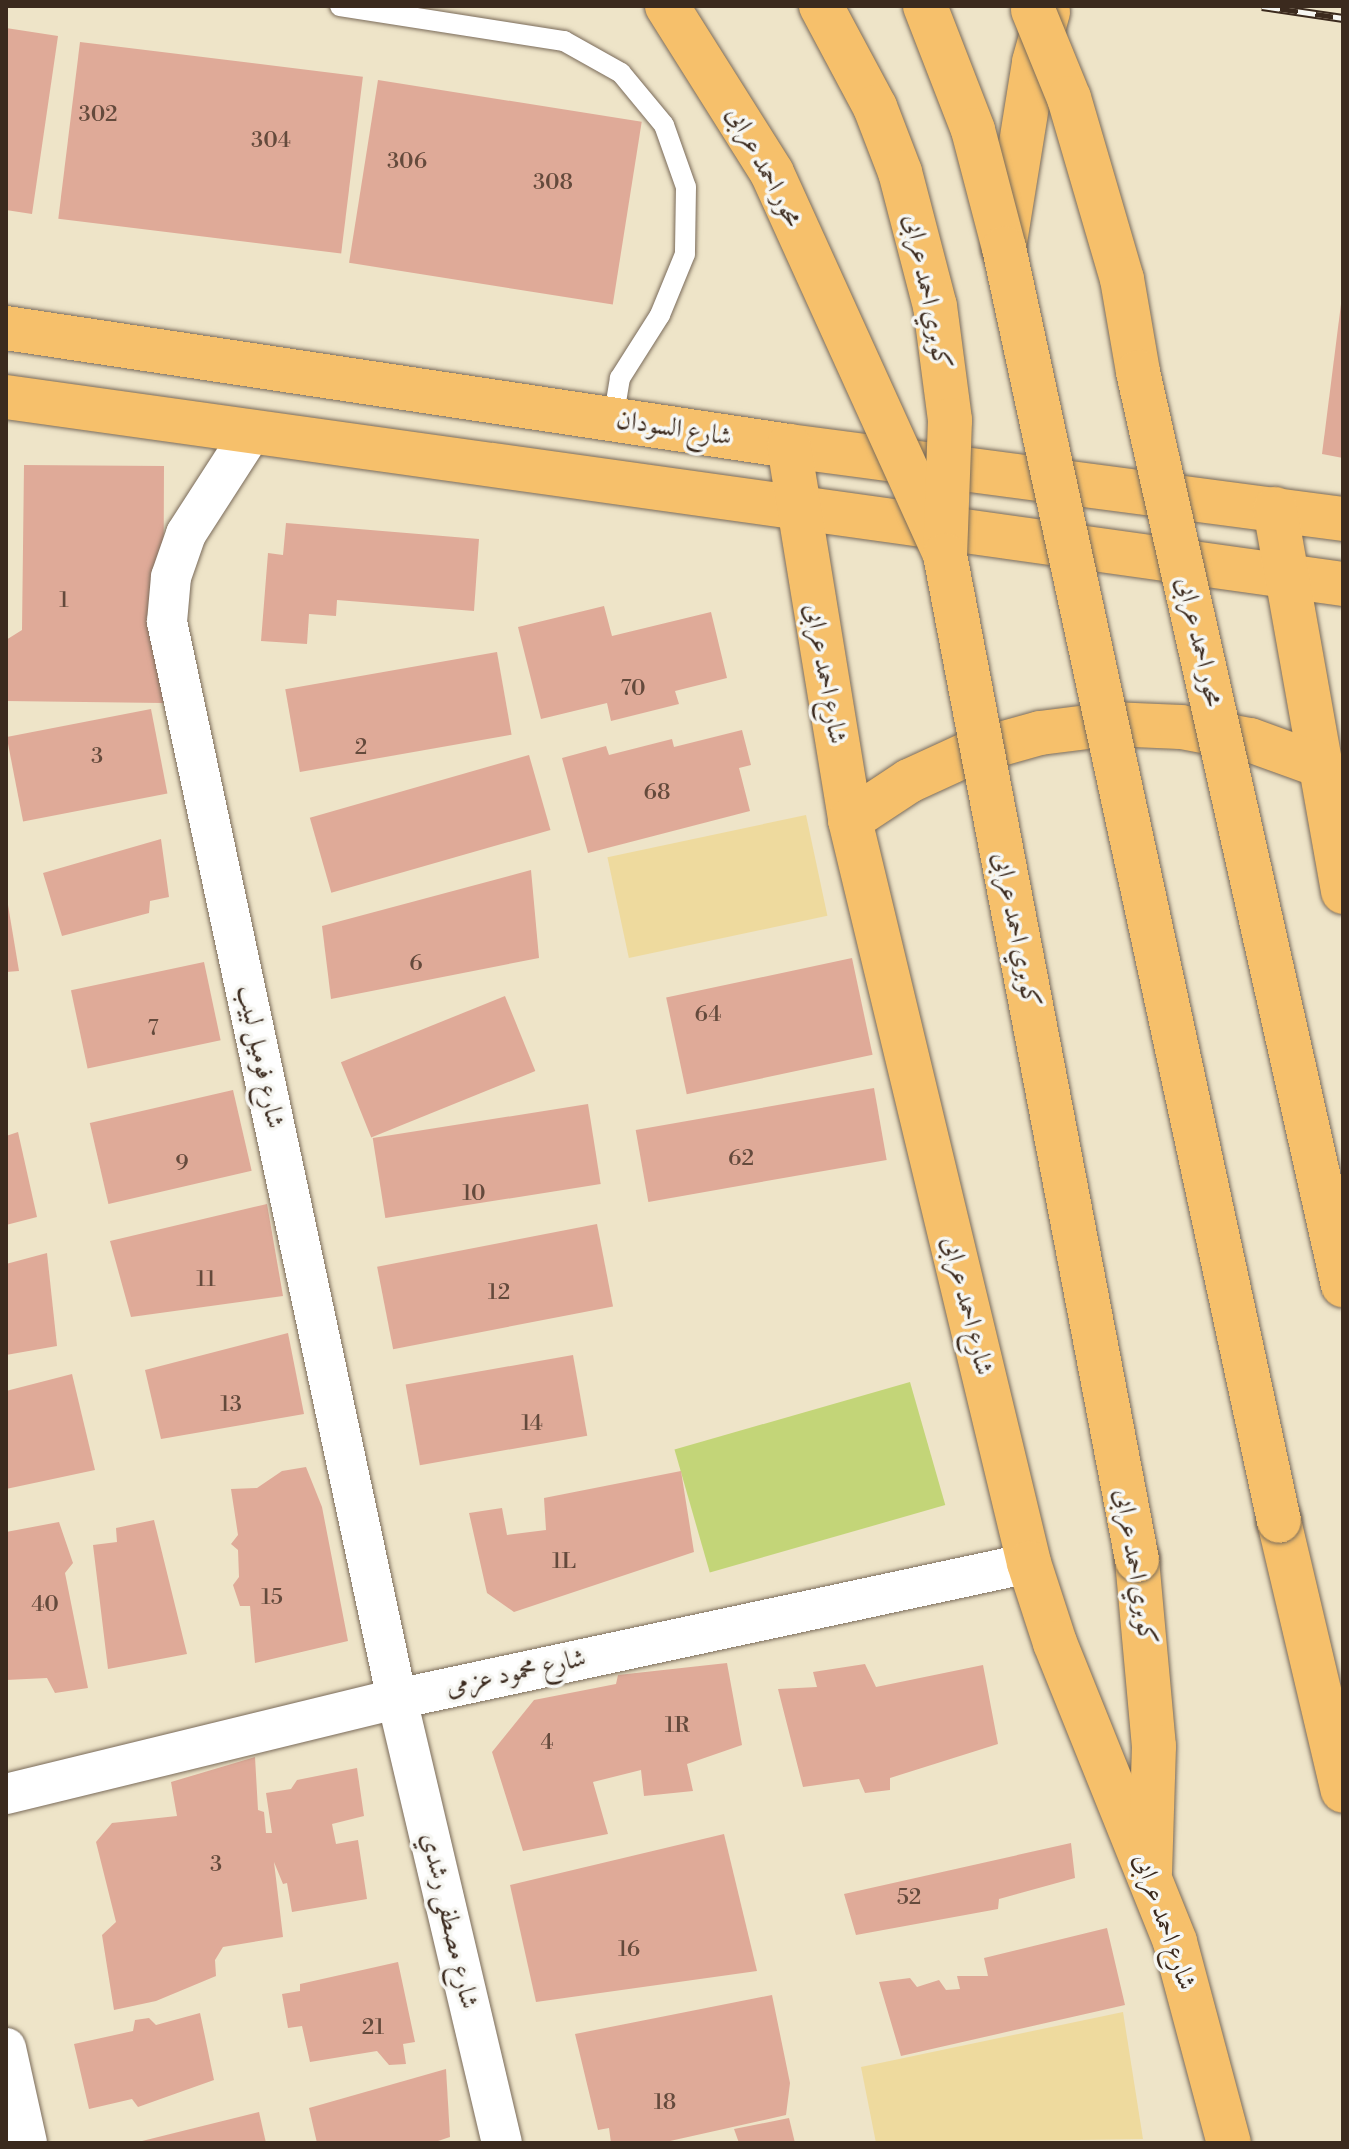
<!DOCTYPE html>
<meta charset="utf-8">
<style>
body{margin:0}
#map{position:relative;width:1349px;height:2149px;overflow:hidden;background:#eee4c8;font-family:"Libre Bodoni",Amiri,serif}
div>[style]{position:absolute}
.green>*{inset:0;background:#c3d578;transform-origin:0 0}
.sand>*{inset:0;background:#eeda9e;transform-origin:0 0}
.building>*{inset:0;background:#dfaa98;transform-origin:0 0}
.roads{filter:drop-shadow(0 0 2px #7a6b5a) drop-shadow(0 0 2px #7a6b5a)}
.lane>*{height:20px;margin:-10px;padding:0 10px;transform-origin:10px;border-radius:10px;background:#fff}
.street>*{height:40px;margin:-20px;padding:0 20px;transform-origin:20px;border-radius:20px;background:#fff}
.primary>*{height:44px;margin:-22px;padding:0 22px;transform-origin:22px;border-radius:22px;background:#f6c06b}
.highway>*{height:44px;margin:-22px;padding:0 22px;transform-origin:22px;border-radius:22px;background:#f6c06b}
.rail>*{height:9px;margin-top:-4.5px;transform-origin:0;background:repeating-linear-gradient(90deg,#f6f6f2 0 18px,#3b2a1e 0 36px);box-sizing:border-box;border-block:2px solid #3b2a1e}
.bridges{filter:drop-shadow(0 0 2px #7a6b5a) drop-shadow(0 0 2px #7a6b5a)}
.highway-bridge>*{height:44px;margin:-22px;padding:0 22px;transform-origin:22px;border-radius:22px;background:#f6c06b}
span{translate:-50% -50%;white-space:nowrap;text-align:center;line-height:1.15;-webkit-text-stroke:7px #f6f6f2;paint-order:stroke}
.number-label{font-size:22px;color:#644a3c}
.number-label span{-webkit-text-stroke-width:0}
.street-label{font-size:26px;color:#3b2a1e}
.frame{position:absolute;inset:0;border:8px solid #3b2a1e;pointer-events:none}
</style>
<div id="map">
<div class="green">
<div style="left:910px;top:1382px;width:128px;height:245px;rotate:74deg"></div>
</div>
<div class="sand">
<div style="left:806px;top:815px;width:103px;height:203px;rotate:78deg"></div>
<div style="clip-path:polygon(1123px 2012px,1143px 2139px,876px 2143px,861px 2067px)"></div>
</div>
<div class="building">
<div style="clip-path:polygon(6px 28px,58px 36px,32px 214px,6px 210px)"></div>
<div style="left:80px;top:42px;width:285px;height:178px;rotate:7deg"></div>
<div style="left:378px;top:80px;width:267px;height:185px;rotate:9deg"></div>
<div style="clip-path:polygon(1341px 304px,1343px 304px,1343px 458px,1322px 454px)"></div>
<div style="clip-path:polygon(24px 465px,164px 466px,163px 703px,6px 701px,6px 640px,22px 630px)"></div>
<div style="clip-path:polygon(286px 523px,479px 539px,474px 611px,337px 600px,336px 616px,309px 614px,307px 644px,261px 641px,268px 553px,283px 555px)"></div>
<div style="clip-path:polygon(604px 606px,612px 636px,711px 612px,727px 678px,675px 691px,679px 704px,611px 721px,607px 703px,541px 719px,518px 627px)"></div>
<div style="left:497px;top:652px;width:84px;height:215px;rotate:80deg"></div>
<div style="left:151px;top:709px;width:86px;height:147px;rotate:79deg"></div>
<div style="clip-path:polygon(742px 730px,751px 765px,739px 768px,750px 811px,588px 853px,562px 758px,606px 746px,609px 755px,672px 739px,674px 747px)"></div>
<div style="left:529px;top:755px;width:78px;height:228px;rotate:74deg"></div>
<div style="clip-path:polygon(161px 839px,169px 897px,150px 901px,149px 913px,62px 936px,43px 873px)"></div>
<div style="clip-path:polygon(531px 870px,539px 958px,331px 999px,322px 926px)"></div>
<div style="clip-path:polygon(6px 893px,19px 971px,6px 972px)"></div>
<div style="left:852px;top:958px;width:99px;height:190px;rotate:78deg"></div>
<div style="left:204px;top:962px;width:80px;height:136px;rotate:78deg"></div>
<div style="left:505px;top:996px;width:81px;height:177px;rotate:68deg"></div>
<div style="left:874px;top:1088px;width:73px;height:242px;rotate:80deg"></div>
<div style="left:233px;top:1090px;width:83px;height:147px;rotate:77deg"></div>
<div style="left:588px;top:1104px;width:81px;height:218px;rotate:81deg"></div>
<div style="clip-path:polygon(18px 1132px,37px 1217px,6px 1225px,6px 1136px)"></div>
<div style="clip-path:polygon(267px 1204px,283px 1296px,131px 1317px,110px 1241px)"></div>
<div style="left:597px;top:1224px;width:84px;height:224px;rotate:79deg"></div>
<div style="clip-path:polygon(47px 1253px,57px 1346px,6px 1355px,6px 1264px)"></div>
<div style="clip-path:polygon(288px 1333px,304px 1414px,161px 1439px,145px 1370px)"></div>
<div style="left:573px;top:1355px;width:82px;height:170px;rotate:80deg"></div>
<div style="clip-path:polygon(72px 1374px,95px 1470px,6px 1489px,6px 1391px)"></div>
<div style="clip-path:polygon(306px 1467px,322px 1507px,348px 1641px,255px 1663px,250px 1606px,240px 1606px,233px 1585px,239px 1577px,238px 1550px,231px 1544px,238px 1535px,231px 1489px,257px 1488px,282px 1471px)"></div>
<div style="clip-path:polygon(681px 1471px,694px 1552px,514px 1612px,487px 1593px,469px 1513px,502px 1508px,507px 1535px,546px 1530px,544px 1498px)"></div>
<div style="clip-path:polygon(154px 1520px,187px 1654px,108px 1669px,93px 1545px,117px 1542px,116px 1528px)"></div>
<div style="clip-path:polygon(59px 1522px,73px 1563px,65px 1573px,88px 1688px,55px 1693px,47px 1678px,6px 1680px,6px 1532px)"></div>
<div style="clip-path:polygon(727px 1663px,742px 1745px,687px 1764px,693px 1791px,644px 1796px,641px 1770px,593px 1782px,608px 1834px,523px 1851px,492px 1752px,534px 1700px,616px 1684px,618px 1675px)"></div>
<div style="clip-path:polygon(865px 1664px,876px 1687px,983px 1665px,998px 1744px,890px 1778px,890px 1790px,865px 1793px,859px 1779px,803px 1787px,778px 1689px,817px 1687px,813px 1672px)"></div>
<div style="clip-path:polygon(255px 1757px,258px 1810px,264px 1812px,266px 1833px,272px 1833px,266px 1793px,291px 1789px,297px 1780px,357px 1768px,364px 1816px,332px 1824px,336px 1844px,358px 1840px,367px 1899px,292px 1912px,287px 1883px,283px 1884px,274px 1862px,283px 1937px,223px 1947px,215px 1960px,216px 1976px,156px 2001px,114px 2010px,102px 1935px,116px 1922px,96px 1842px,112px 1823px,177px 1816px,171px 1782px)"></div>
<div style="clip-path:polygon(724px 1834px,757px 1971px,536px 2002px,510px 1885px)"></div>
<div style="clip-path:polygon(1071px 1843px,1075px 1878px,999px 1899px,998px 1909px,856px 1935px,844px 1894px)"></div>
<div style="clip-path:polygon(1107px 1928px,1125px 2005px,901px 2056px,879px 1982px,910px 1978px,917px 1987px,939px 1980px,946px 1990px,960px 1989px,957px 1976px,988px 1976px,984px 1958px)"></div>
<div style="clip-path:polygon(398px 1962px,415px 2042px,403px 2044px,406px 2064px,389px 2065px,377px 2051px,310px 2062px,302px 2026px,288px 2028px,282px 1994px,300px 1991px,300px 1984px)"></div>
<div style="clip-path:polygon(772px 1995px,790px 2083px,786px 2115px,661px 2143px,611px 2143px,609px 2128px,598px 2130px,575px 2034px)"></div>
<div style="clip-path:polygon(200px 2013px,214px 2080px,138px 2107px,132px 2099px,89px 2109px,74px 2044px,133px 2031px,135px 2020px,149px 2018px,156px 2025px)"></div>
<div style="clip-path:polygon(446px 2069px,450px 2137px,432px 2143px,317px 2143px,309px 2108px)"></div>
<div style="clip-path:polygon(259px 2112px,266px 2143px,138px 2143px,138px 2142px)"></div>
<div style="clip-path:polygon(789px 2118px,795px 2143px,739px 2143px,734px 2129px)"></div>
</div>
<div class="roads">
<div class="lane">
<div style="left:340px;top:6px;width:227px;rotate:8.9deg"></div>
<div style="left:564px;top:41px;width:65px;rotate:29.3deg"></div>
<div style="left:621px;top:73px;width:67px;rotate:50.4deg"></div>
<div style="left:664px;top:125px;width:66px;rotate:70.5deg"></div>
<div style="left:686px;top:187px;width:67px;rotate:90.9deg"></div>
<div style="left:685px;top:254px;width:66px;rotate:112.3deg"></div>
<div style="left:660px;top:315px;width:75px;rotate:122.4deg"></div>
<div style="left:620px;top:378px;width:43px;rotate:99.5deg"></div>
</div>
<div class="street">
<div style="left:251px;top:433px;width:120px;rotate:122.8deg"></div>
<div style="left:186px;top:534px;width:46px;rotate:109.2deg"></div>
<div style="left:171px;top:577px;width:45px;rotate:95.1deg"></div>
<div style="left:167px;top:622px;width:1101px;rotate:77.95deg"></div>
<div style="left:397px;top:1699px;width:456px;rotate:76.7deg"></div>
<div style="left:6px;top:1794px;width:402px;rotate:-13.7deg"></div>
<div style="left:397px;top:1699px;width:646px;rotate:-12.14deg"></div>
<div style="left:6px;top:2048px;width:97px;rotate:77.5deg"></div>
</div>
<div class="primary">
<div style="left:6px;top:328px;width:792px;rotate:8.57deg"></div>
<div style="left:789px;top:446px;width:559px;rotate:7.51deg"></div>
<div style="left:6px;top:397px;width:1350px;rotate:7.96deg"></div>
<div style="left:789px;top:446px;width:379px;rotate:80.7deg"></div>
<div style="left:850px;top:820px;width:764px;rotate:76.45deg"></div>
<div style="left:1029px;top:1563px;width:84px;rotate:72deg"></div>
<div style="left:1055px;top:1643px;width:322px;rotate:68.1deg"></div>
<div style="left:1175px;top:1942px;width:208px;rotate:75deg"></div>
<div style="left:1275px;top:509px;width:389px;rotate:79.9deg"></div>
<div style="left:850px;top:820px;width:71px;rotate:-33.5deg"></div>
<div style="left:909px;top:781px;width:69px;rotate:-24.7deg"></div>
<div style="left:972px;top:752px;width:71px;rotate:-15.6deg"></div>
<div style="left:1040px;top:733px;width:72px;rotate:-7.2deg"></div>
<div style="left:1111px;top:724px;width:70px;rotate:2.5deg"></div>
<div style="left:1181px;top:727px;width:70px;rotate:10.7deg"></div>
<div style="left:1250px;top:740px;width:70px;rotate:20deg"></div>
</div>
<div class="highway">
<div style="left:1004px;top:248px;width:188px;rotate:-80.8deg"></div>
<div style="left:1034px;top:62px;width:52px;rotate:-74.4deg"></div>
<div style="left:1279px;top:1521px;width:277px;rotate:76.7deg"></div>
<div style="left:1137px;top:1560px;width:187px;rotate:84.8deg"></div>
<div style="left:1154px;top:1746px;width:126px;rotate:91.8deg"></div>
</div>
</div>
<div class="rail">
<div style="left:1262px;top:6px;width:82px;rotate:8.4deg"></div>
</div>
<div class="bridges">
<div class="highway-bridge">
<div style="left:667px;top:6px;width:197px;rotate:57.8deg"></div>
<div style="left:772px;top:173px;width:417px;rotate:65.6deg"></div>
<div style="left:821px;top:6px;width:115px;rotate:61.9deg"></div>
<div style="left:875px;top:107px;width:70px;rotate:69deg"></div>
<div style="left:900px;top:172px;width:138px;rotate:75.4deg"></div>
<div style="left:935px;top:306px;width:115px;rotate:82.5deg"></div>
<div style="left:950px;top:420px;width:135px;rotate:92.1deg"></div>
<div style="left:945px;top:555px;width:1023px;rotate:79.18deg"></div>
<div style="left:925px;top:6px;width:133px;rotate:68.8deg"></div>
<div style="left:973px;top:130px;width:122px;rotate:75.3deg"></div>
<div style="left:1004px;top:248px;width:1302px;rotate:77.81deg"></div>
<div style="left:1033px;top:10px;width:95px;rotate:67.8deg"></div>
<div style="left:1069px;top:98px;width:189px;rotate:73.7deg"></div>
<div style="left:1122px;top:279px;width:94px;rotate:80.2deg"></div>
<div style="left:1138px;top:372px;width:936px;rotate:77.35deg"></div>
</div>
</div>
<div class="number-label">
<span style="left:98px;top:115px">302</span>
<span style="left:271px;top:141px">304</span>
<span style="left:407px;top:162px">306</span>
<span style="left:553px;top:183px">308</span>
<span style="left:64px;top:601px">1</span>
<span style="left:633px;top:689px">70</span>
<span style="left:361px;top:748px">2</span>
<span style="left:97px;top:757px">3</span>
<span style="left:657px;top:793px">68</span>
<span style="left:416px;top:964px">6</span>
<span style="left:708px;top:1015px">64</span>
<span style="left:153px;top:1029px">7</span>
<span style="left:741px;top:1159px">62</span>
<span style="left:182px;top:1164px">9</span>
<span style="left:474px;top:1194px">10</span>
<span style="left:206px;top:1280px">11</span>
<span style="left:499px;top:1293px">12</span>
<span style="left:231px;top:1405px">13</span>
<span style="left:532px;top:1424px">14</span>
<span style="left:564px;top:1562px">1L</span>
<span style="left:272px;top:1598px">15</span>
<span style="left:45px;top:1605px">40</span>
<span style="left:677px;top:1726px">1R</span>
<span style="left:547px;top:1743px">4</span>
<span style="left:216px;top:1865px">3</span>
<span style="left:909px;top:1898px">52</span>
<span style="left:629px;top:1950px">16</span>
<span style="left:373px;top:2028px">21</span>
<span style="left:665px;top:2103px">18</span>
</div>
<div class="street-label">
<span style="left:764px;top:167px;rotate:62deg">محور احمد عرابى</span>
<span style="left:927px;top:292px;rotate:79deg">كوبري احمد عرابى</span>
<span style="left:674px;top:429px;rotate:9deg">شارع السودان</span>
<span style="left:1199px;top:642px;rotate:77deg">محور احمد عرابى</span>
<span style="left:825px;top:674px;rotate:80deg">شارع احمد عرابى</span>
<span style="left:1016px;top:930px;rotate:79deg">كوبري احمد عرابى</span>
<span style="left:260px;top:1057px;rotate:78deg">شارع فوميل لبيب</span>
<span style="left:967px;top:1306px;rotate:76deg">شارع احمد عرابى</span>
<span style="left:1135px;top:1567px;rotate:81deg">كوبري احمد عرابى</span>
<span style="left:516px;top:1673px;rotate:-12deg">شارع محمود عزمى</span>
<span style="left:449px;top:1921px;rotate:77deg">شارع مصطفى رشدي</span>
<span style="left:1164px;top:1922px;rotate:71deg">شارع احمد عرابى</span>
</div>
<div class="frame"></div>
</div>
